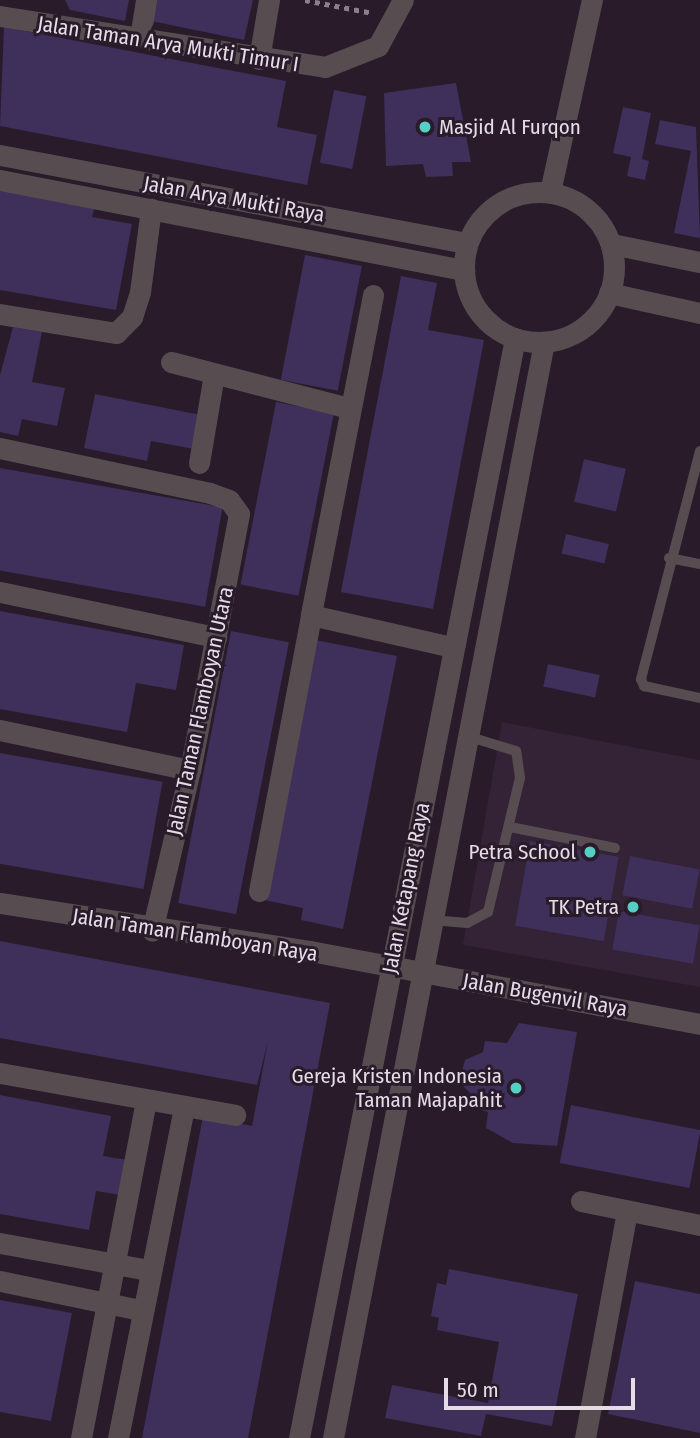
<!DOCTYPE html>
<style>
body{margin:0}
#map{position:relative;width:700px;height:1438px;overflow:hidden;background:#291b2a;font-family:"Fira Sans Condensed",sans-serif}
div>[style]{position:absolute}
.built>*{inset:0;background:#342236}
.building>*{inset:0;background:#3e2f5b;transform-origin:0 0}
.path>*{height:4.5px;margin-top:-2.25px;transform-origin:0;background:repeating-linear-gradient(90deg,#8a7f8b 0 5px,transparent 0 10px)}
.service>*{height:10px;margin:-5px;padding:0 5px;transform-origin:5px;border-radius:5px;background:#574d51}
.minor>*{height:21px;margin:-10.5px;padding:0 10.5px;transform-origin:10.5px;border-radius:10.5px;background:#574d51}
.minor>.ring{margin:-10.5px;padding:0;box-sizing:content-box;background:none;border:21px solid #574d51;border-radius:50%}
.dots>*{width:19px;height:19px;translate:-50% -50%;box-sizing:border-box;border:4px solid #291b2a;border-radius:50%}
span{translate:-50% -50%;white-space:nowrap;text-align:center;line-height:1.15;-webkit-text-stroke:6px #291b2a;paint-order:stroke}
.street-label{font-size:21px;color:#e5dce6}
.poi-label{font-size:21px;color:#e5dce6}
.left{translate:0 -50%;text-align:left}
.right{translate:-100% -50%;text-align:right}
.scale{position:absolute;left:444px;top:1378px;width:191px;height:32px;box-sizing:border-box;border:4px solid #e5dce6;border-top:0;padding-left:9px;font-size:21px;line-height:24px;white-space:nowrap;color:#e5dce6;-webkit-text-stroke:5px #291b2a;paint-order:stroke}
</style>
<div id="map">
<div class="built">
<div style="clip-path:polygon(502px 722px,700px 760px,700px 987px,463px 945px)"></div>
</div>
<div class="building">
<div style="clip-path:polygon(65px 0,129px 0,125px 21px,70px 10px)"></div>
<div style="clip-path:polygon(155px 0,253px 0,244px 40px,151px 21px)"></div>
<div style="clip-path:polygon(4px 27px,286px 81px,277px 127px,317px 135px,307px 185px,0 126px)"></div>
<div style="clip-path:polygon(456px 83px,471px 162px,452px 162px,453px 176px,426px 177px,423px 164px,386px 166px,384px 93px)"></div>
<div style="left:334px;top:90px;width:33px;height:74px;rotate:11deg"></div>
<div style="clip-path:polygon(623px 107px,651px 113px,642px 159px,649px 161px,645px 180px,627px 176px,631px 157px,613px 153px)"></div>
<div style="clip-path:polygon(660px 120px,696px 127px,700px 238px,674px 233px,691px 151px,655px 144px)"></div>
<div style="clip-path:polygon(0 188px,95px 205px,92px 217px,132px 224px,116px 310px,0 290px)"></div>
<div style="left:305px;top:255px;width:58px;height:127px;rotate:11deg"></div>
<div style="clip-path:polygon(401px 276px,437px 283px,428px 330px,484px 340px,433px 609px,341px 592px)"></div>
<div style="clip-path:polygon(13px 327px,42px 332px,32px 382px,65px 388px,57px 426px,22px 419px,18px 436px,0 432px,0 375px)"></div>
<div style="clip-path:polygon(95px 394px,201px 415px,194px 449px,151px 441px,147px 461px,84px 448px)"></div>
<div style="left:276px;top:402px;width:59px;height:186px;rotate:11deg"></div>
<div style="left:584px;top:459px;width:43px;height:44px;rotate:13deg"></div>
<div style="left:0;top:468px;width:226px;height:101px;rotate:10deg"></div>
<div style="left:566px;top:534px;width:44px;height:20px;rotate:13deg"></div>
<div style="clip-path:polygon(0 611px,184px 645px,176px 690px,136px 683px,127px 732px,0 709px)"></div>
<div style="left:231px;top:631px;width:59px;height:277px;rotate:11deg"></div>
<div style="clip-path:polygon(315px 640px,397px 656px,343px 929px,301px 920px,303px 908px,264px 900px)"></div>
<div style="left:548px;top:664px;width:53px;height:23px;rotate:12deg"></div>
<div style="left:0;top:753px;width:165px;height:109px;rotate:10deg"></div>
<div style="left:530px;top:841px;width:90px;height:86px;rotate:10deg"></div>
<div style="left:630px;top:856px;width:71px;height:40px;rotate:11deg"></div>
<div style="left:619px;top:911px;width:82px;height:39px;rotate:10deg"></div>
<div style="clip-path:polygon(0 941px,330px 1003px,248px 1438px,142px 1438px,203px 1116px,252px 1126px,268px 1041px,257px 1085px,0 1038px)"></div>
<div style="clip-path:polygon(519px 1023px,577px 1032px,557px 1146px,513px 1143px,486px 1128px,488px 1112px,470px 1107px,471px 1094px,459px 1082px,465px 1060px,483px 1052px,485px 1041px,507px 1043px)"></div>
<div style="clip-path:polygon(0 1095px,111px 1116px,103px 1156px,127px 1160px,120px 1195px,96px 1191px,89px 1230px,0 1214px)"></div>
<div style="left:571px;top:1105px;width:132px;height:59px;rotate:11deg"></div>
<div style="clip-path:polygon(449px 1269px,578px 1294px,552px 1426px,486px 1414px,481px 1436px,385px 1418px,392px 1385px,488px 1403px,499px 1342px,437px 1330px,439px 1318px,431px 1316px,437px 1283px,446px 1285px)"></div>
<div style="clip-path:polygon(635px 1281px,700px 1294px,700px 1433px,608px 1414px)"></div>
<div style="clip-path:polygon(0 1300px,72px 1313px,51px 1421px,0 1412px)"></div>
</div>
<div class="path">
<div style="left:305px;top:0;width:69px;rotate:10.8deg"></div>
</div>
<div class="service">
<div style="left:700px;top:451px;width:236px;rotate:104.5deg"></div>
<div style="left:641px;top:679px;width:8px;rotate:67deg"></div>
<div style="left:644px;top:686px;width:57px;rotate:12.1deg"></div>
<div style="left:669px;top:558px;width:32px;rotate:11deg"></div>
<div style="left:510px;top:827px;width:107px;rotate:11.3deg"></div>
<div style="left:432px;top:920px;width:35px;rotate:5deg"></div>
<div style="left:467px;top:923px;width:24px;rotate:-28deg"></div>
<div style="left:488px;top:912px;width:138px;rotate:-76.6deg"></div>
<div style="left:520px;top:778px;width:27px;rotate:-98deg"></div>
<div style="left:516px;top:751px;width:48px;rotate:-163.1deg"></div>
</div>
<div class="minor">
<div style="left:0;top:16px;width:329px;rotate:8.9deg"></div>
<div style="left:325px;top:67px;width:57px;rotate:-21.6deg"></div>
<div style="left:378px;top:46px;width:52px;rotate:-61.5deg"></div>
<div style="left:140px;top:38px;width:38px;rotate:-81deg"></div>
<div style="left:259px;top:59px;width:60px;rotate:-80.4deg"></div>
<div style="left:0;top:155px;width:475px;rotate:10.7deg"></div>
<div style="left:0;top:180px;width:473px;rotate:11deg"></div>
<div class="ring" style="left:464px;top:192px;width:129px;height:129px"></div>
<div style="left:550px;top:192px;width:197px;rotate:-77.7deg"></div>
<div style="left:612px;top:244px;width:90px;rotate:11.6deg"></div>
<div style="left:609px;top:293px;width:93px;rotate:12.4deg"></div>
<div style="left:373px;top:295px;width:326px;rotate:101deg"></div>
<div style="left:311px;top:615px;width:145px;rotate:12.8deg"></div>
<div style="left:0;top:314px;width:118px;rotate:9.3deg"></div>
<div style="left:116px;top:333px;width:23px;rotate:-45deg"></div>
<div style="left:132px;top:317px;width:26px;rotate:-72deg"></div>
<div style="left:140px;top:292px;width:84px;rotate:-82.5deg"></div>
<div style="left:171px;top:362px;width:184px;rotate:14.5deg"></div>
<div style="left:0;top:448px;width:215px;rotate:12.1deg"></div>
<div style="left:210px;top:493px;width:20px;rotate:20deg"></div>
<div style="left:229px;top:500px;width:17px;rotate:54deg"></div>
<div style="left:239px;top:514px;width:261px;rotate:100.8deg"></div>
<div style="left:190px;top:770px;width:165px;rotate:103.3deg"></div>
<div style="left:199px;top:463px;width:90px;rotate:-80.4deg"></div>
<div style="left:0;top:592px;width:221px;rotate:11.8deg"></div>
<div style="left:0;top:730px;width:194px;rotate:11.9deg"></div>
<div style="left:259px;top:891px;width:281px;rotate:-79.3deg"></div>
<div style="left:0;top:903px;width:314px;rotate:8.8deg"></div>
<div style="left:310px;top:951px;width:397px;rotate:10.6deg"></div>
<div style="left:0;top:1073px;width:239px;rotate:10.1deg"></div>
<div style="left:581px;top:1201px;width:121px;rotate:11.4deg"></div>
<div style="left:0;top:1243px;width:150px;rotate:10.3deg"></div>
<div style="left:0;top:1281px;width:143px;rotate:11.7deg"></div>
<div style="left:81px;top:1438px;width:344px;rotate:-79.1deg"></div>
<div style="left:118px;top:1438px;width:338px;rotate:-78.7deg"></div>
<div style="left:299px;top:1438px;width:1121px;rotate:-78.89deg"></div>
<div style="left:333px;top:1438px;width:1116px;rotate:-79.1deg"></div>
<div style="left:585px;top:1438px;width:231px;rotate:-79.5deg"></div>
</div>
<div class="dots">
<div style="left:425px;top:127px;background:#55cec5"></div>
<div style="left:590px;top:852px;background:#55cec5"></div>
<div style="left:633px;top:907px;background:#55cec5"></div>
<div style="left:516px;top:1088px;background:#55cec5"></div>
</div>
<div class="street-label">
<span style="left:168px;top:44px;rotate:9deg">Jalan Taman Arya Mukti Timur I</span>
<span style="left:234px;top:199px;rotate:10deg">Jalan Arya Mukti Raya</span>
<span style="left:200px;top:711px;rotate:-78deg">Jalan Taman Flamboyan Utara</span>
<span style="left:406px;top:888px;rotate:-79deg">Jalan Ketapang Raya</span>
<span style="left:195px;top:935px;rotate:9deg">Jalan Taman Flamboyan Raya</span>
<span style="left:545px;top:995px;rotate:10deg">Jalan Bugenvil Raya</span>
</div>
<div class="poi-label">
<span class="left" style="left:439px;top:127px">Masjid Al Furqon</span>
<span class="right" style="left:576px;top:852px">Petra School</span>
<span class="right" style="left:619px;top:907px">TK Petra</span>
<span class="right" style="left:502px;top:1088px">Gereja Kristen Indonesia<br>Taman Majapahit</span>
</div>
<div class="scale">50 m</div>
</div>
